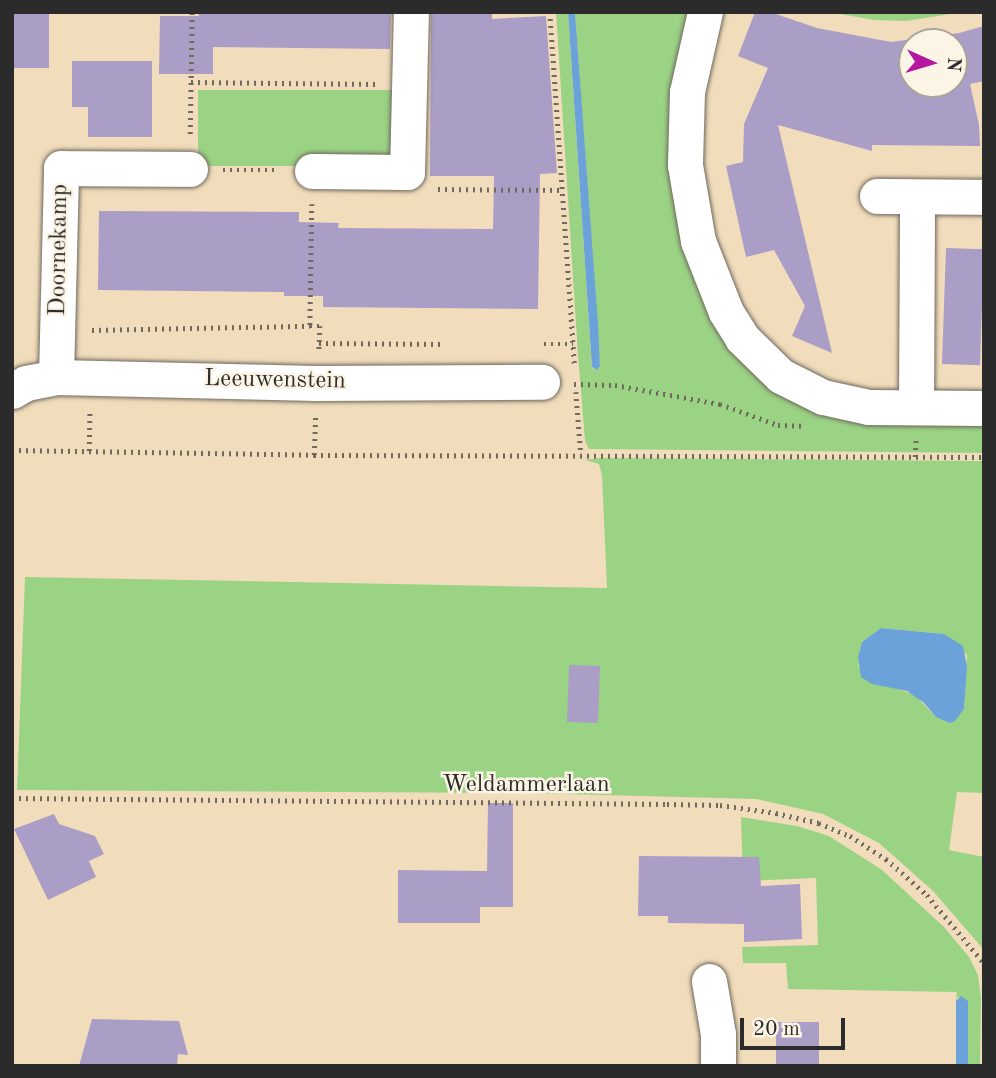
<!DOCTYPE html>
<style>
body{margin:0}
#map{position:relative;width:996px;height:1078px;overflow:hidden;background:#f1ddbc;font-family:"Old Standard TT",serif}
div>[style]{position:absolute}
.green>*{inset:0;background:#9bd385;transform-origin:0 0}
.water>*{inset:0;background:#6ba2d9}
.building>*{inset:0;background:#aa9dc6;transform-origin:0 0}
.path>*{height:4.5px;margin-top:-2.25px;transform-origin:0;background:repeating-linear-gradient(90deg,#70695e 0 2px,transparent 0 7px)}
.roads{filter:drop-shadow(0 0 2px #70695e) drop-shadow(0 0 2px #70695e)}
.minor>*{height:35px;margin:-17.5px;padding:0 17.5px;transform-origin:17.5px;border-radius:17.5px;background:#fff}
span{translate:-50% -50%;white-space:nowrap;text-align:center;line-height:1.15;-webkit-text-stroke:5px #fcf5e5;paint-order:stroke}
.street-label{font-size:24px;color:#2b2b2b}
.frame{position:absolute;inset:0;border:14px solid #2b2b2b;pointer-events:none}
.north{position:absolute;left:898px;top:28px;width:70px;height:70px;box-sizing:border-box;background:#fcf5e5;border:2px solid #a8a49b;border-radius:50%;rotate:94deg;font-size:19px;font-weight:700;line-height:28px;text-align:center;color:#2b2b2b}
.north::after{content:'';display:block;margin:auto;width:24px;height:32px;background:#b5179e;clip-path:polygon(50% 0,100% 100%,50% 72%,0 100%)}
.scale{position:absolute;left:740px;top:1018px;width:105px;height:32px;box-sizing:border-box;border:4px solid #2b2b2b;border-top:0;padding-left:9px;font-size:21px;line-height:24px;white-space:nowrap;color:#2b2b2b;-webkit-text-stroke:5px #fcf5e5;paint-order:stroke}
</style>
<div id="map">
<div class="green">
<div style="clip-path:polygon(556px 12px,568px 12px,592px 368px,597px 370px,600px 366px,575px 12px,692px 12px,674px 90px,746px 363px,984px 421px,984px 453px,589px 449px,585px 441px,578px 355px)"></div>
<div style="clip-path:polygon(829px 12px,963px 12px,906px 21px,874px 20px)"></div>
<div style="left:198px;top:90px;width:202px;height:76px"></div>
<div style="clip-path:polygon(evenodd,599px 458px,984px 461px,984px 793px,957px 792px,949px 850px,984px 857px,984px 950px,933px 891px,879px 843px,823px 814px,756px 799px,527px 793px,17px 790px,25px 577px,607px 588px,602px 475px,599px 464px,585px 460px,599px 458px,881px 628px,944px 634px,967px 655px,964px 709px,950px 723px,932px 713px,915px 695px,895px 688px,858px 666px,862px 642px,881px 628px)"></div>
<div style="clip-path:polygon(741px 817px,797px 826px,829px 836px,882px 870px,944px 927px,969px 957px,978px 975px,981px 998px,980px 1066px,968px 1066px,968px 1001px,958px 997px,956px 1001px,957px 992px,788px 989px,786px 963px,743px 963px,742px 947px,818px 945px,816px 878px,743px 881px)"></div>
</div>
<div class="water">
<div style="clip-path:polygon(568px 12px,575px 12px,598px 324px,600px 366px,597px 370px,592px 367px)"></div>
<div style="clip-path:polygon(881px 628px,944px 634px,963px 646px,967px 666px,964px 709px,955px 721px,950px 723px,936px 717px,924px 703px,907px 691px,872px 684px,861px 677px,858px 658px,862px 642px)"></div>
<div style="clip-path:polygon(961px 996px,968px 1001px,968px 1066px,956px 1066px,956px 1001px)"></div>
</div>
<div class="building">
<div style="left:12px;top:12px;width:37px;height:56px"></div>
<div style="clip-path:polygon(199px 12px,391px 12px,390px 49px,213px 47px,213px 74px,159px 74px,160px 16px,199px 16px)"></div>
<div style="clip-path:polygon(431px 12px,492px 12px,492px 19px,546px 16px,557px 173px,540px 174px,538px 309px,323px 307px,323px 296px,284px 296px,284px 292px,98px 290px,99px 211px,299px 212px,299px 222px,339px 223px,338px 228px,493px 229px,494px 176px,430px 176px)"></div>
<div style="clip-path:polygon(evenodd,755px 12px,770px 12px,817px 28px,891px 42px,959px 33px,984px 26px,984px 81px,970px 84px,979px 125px,980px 146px,872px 145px,872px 151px,778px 125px,832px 353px,792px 336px,805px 306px,774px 250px,746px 257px,726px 166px,743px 162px,744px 124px,768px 68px,738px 56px,755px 12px,912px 42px,954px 42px,954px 84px,912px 84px,912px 42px)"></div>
<div style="clip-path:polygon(72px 61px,152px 61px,152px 137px,88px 137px,88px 107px,72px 107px)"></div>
<div style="left:946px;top:248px;width:38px;height:116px;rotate:2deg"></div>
<div style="left:569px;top:665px;width:31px;height:57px;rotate:2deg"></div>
<div style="clip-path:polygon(488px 803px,513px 803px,513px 907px,480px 907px,480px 923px,398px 923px,398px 870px,487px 871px)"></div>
<div style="clip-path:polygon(54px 814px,59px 824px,95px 836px,104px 854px,89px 861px,96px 877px,48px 900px,14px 829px)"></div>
<div style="clip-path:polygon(639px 856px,759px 857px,761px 886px,800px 884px,802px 939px,744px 942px,744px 924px,668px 923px,668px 916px,638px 916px)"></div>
<div style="clip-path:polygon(92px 1019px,179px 1021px,188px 1055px,178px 1054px,177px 1066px,79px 1066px)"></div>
<div style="left:776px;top:1022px;width:43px;height:44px"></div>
</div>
<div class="path">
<div style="left:550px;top:12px;width:355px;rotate:86deg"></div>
<div style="left:191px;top:82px;width:186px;rotate:0.6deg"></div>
<div style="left:190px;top:134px;width:122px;rotate:-89.1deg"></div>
<div style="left:223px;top:170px;width:54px"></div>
<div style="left:438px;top:189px;width:125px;rotate:0.5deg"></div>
<div style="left:312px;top:204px;width:122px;rotate:90.9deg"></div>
<div style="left:310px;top:326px;width:10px"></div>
<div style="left:320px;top:326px;width:23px;rotate:92deg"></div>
<div style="left:92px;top:330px;width:218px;rotate:-1.1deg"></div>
<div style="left:319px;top:343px;width:125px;rotate:0.5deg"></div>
<div style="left:544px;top:344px;width:29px"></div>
<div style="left:574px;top:384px;width:41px;rotate:1.4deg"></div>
<div style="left:615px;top:385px;width:107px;rotate:10.3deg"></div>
<div style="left:720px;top:404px;width:62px;rotate:19.9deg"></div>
<div style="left:778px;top:425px;width:23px;rotate:2deg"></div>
<div style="left:576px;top:392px;width:62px;rotate:85.4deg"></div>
<div style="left:12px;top:450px;width:302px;rotate:0.9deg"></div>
<div style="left:314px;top:455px;width:670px;rotate:0.17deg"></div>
<div style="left:89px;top:451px;width:39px;rotate:-89deg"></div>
<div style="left:314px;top:455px;width:38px;rotate:-88deg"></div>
<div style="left:915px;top:457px;width:17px;rotate:-87deg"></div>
<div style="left:12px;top:798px;width:655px;rotate:0.52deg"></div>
<div style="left:667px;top:804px;width:53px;rotate:1.1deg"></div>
<div style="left:720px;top:805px;width:57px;rotate:8.1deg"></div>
<div style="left:776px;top:813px;width:44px;rotate:13.1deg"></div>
<div style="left:819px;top:823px;width:34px;rotate:23deg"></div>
<div style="left:850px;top:836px;width:43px;rotate:32.6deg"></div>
<div style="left:886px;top:859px;width:55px;rotate:41.3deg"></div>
<div style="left:927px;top:895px;width:89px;rotate:50deg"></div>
</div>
<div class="roads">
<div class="minor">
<div style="left:705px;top:12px;width:82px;rotate:102.7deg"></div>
<div style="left:687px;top:92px;width:73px;rotate:91.6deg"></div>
<div style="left:685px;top:165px;width:77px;rotate:80.3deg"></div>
<div style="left:698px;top:241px;width:76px;rotate:68.5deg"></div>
<div style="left:726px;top:312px;width:31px;rotate:58deg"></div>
<div style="left:742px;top:338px;width:54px;rotate:44.3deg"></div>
<div style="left:781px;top:376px;width:47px;rotate:26.6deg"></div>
<div style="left:823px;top:397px;width:46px;rotate:12.5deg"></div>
<div style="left:868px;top:407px;width:116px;rotate:0.5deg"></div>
<div style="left:312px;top:171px;width:95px;rotate:0.6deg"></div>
<div style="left:407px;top:172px;width:160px;rotate:-88.6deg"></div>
<div style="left:877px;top:196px;width:107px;rotate:0.5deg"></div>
<div style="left:56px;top:377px;width:209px;rotate:-88.6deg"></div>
<div style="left:61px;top:168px;width:129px;rotate:0.4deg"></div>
<div style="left:12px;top:391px;width:16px;rotate:-30deg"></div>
<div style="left:26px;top:383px;width:31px;rotate:-11deg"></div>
<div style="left:56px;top:377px;width:260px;rotate:1.3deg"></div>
<div style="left:316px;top:383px;width:226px;rotate:-0.3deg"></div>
<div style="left:916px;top:407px;width:210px;rotate:-89.7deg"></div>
<div style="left:709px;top:981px;width:54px;rotate:80.4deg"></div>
<div style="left:718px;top:1034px;width:32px;rotate:90deg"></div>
</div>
</div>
<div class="street-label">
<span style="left:60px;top:250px;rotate:-89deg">Doornekamp</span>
<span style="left:275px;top:381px;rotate:1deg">Leeuwenstein</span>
<span style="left:526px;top:786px">Weldammerlaan</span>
</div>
<div class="frame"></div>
<div class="north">N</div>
<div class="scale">20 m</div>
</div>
